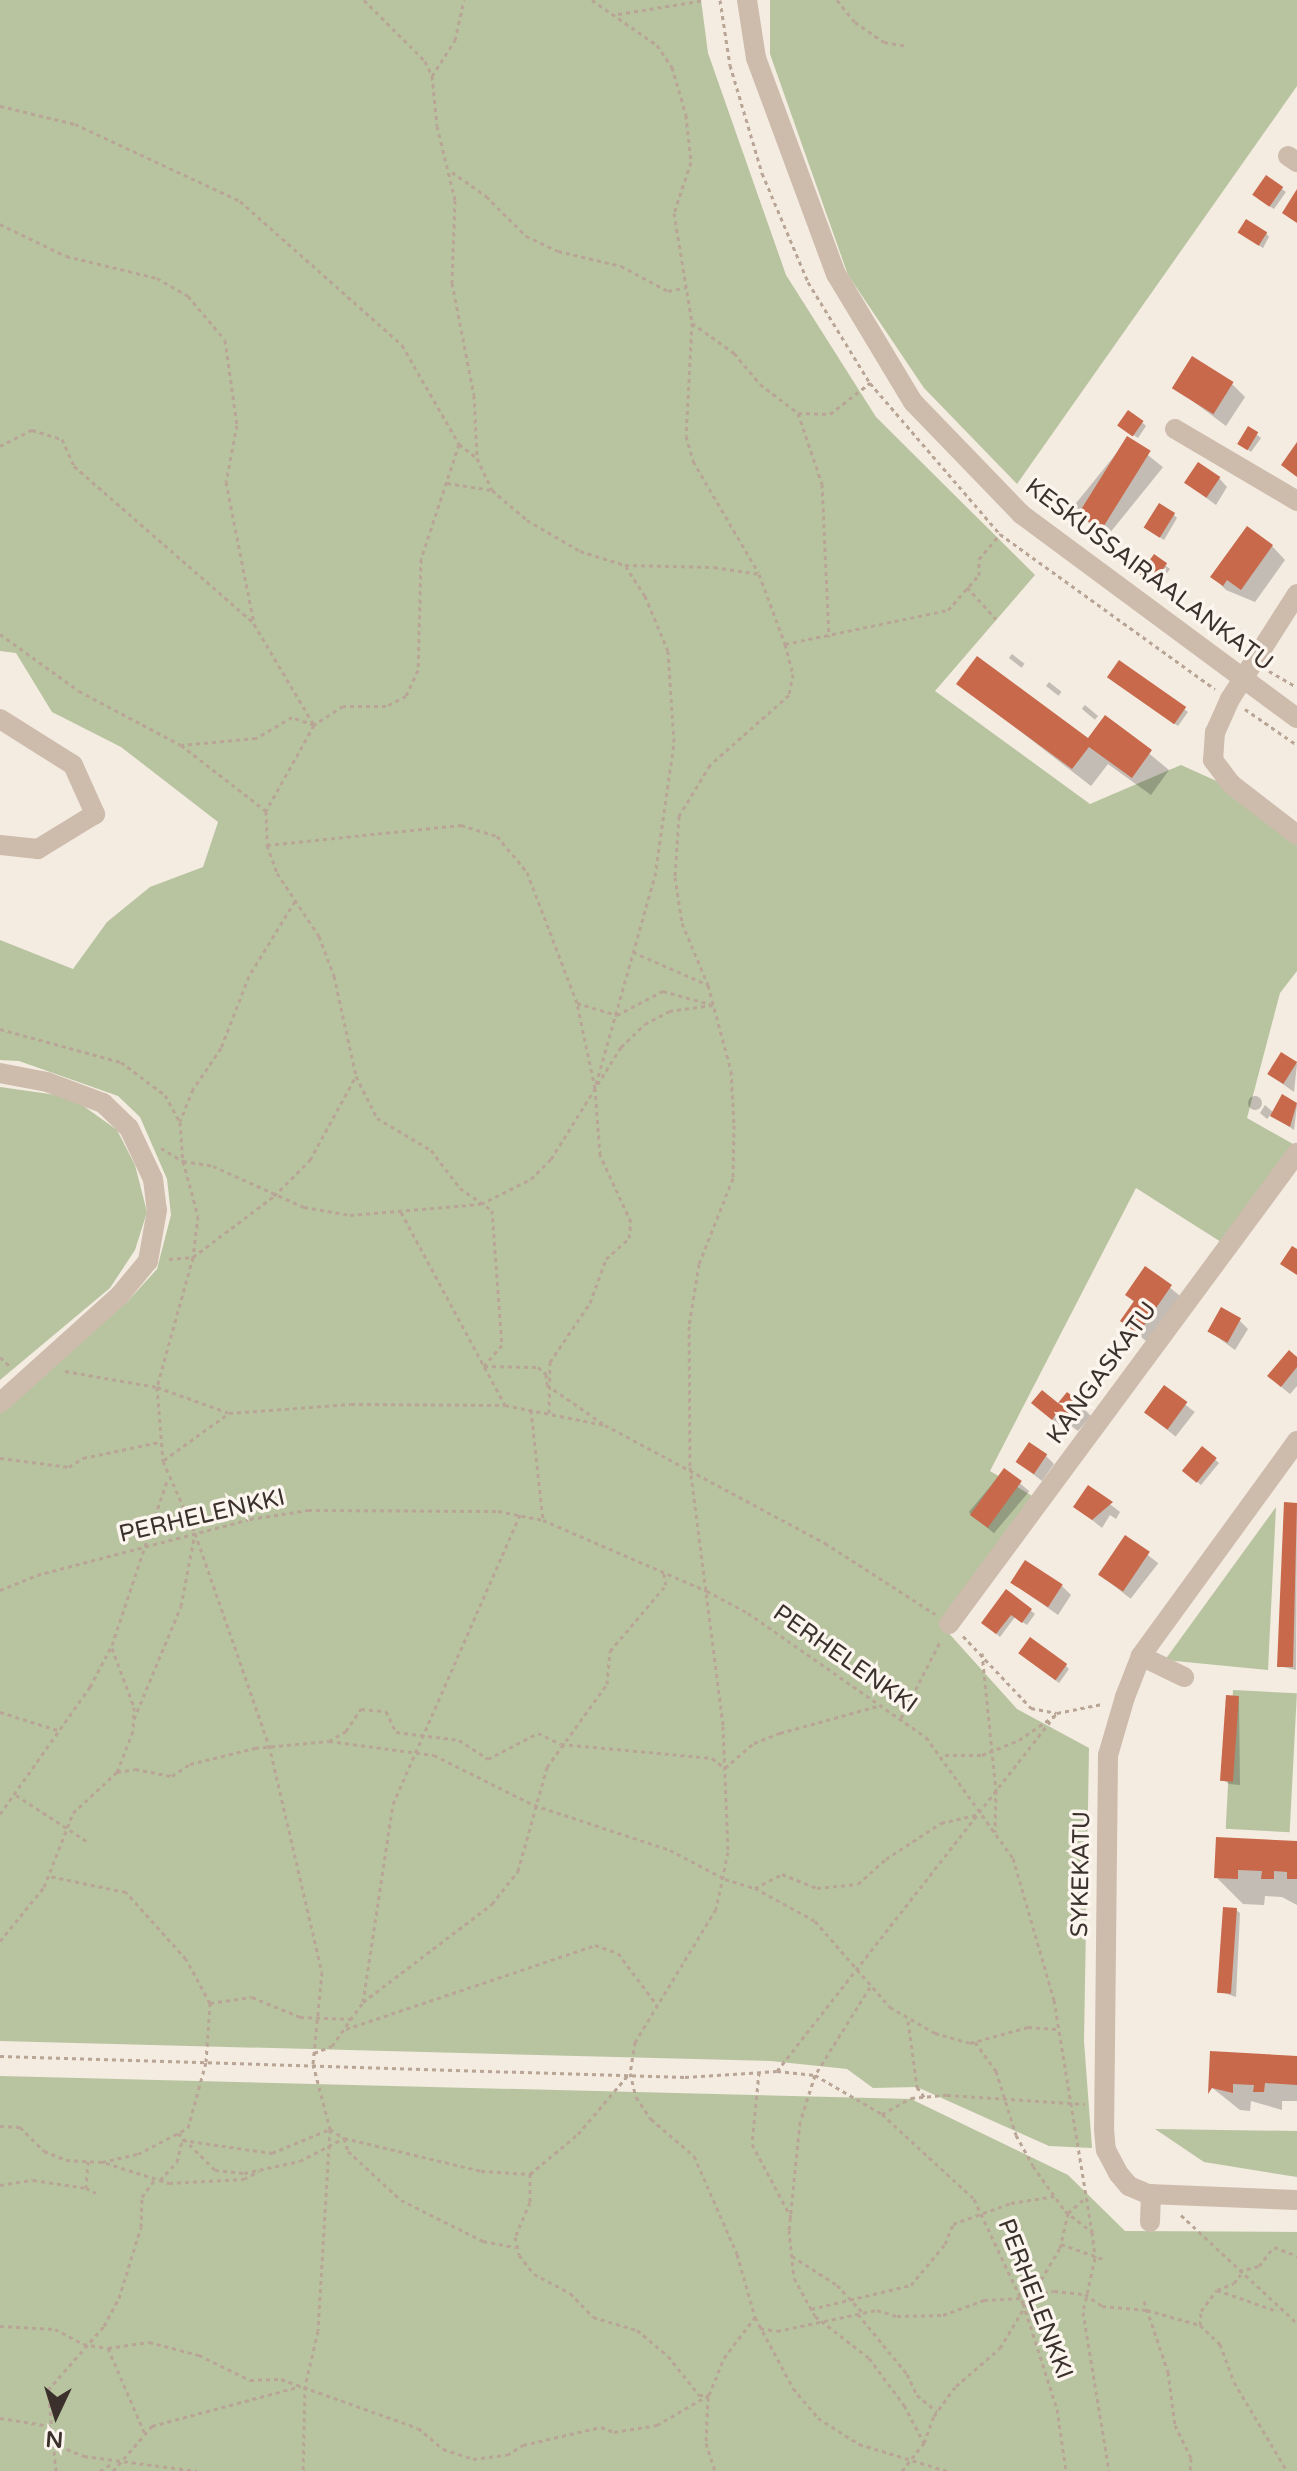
<!DOCTYPE html>
<style>
body{margin:0}
#map{position:relative;width:1297px;height:2471px;overflow:hidden;background:#f4ebe1;font-family:"Varela Round",sans-serif}
div>[style]{position:absolute}
.green>*{inset:0;background:#b8c4a0;transform-origin:0 0}
.shadow>*{inset:0;background:#0003;transform-origin:0 0}
.round{border-radius:50%}
.building>*{inset:0;background:#c8694b;transform-origin:0 0}
.path>*{height:3px;margin-top:-1.5px;transform-origin:0;background:repeating-linear-gradient(90deg,#b9a596 0 4px,transparent 0 8px)}
.minor>*{height:20px;margin:-10px;padding:0 10px;transform-origin:10px;border-radius:10px;background:#cdbbac}
span{translate:-50% -50%;white-space:nowrap;text-align:center;line-height:1.15;-webkit-text-stroke:7px #fbf5ee;paint-order:stroke}
.street-label{font-size:24px;color:#3b302b}
.north{position:absolute;left:16px;top:2375px;width:80px;height:80px;-webkit-text-stroke:6px #fbf5ee;paint-order:stroke;rotate:184deg;font-size:22px;font-weight:700;line-height:32px;text-align:center;color:#3b302b}
.north::after{content:'';display:block;margin:auto;width:28px;height:36px;background:#3b302b;clip-path:polygon(50% 0,100% 100%,50% 72%,0 100%)}
</style>
<div id="map">
<div class="green">
<div style="clip-path:polygon(0 0,701px 0,708px 53px,786px 275px,876px 417px,1035px 575px,935px 691px,1090px 804px,1181px 765px,1221px 783px,1297px 844px,1297px 971px,1280px 993px,1247px 1118px,1293px 1144px,1221px 1242px,1136px 1188px,990px 1471px,1034px 1497px,945px 1629px,1017px 1709px,1089px 1748px,1084px 2041px,1092px 2148px,1049px 2146px,917px 2087px,873px 2088px,847px 2069px,771px 2061px,0 2041px,0 1412px,128px 1301px,157px 1269px,171px 1215px,167px 1179px,140px 1117px,118px 1096px,19px 1061px,0 1060px,0 940px,73px 969px,107px 922px,150px 887px,203px 867px,218px 822px,121px 747px,52px 712px,16px 653px,0 651px)"></div>
<div style="clip-path:polygon(770px 0,1297px 0,1297px 86px,1017px 484px,924px 388px,848px 275px,770px 54px)"></div>
<div style="clip-path:polygon(0 1087px,71px 1097px,117px 1130px,135px 1165px,147px 1212px,135px 1250px,110px 1288px,0 1380px)"></div>
<div style="clip-path:polygon(1276px 1507px,1268px 1670px,1165px 1660px)"></div>
<div style="left:1233px;top:1690px;width:64px;height:139px;rotate:3deg"></div>
<div style="clip-path:polygon(0 2076px,911px 2099px,1068px 2175px,1125px 2231px,1297px 2232px,1297px 2471px,0 2471px)"></div>
<div style="clip-path:polygon(1155px 2129px,1297px 2131px,1297px 2177px,1204px 2162px)"></div>
</div>
<div class="shadow">
<div style="clip-path:polygon(1267px 178px,1286px 192px,1274px 209px,1258px 199px)"></div>
<div style="clip-path:polygon(1266px 233px,1269px 237px,1263px 248px,1244px 236px)"></div>
<div style="clip-path:polygon(1231px 383px,1245px 397px,1226px 426px,1174px 387px)"></div>
<div style="clip-path:polygon(1143px 423px,1146px 426px,1138px 438px,1124px 429px)"></div>
<div style="clip-path:polygon(1249px 428px,1261px 438px,1251px 452px,1243px 446px)"></div>
<div style="left:1128px;top:439px;width:45px;height:90px;rotate:39deg"></div>
<div style="clip-path:polygon(1219px 478px,1227px 487px,1216px 505px,1186px 483px)"></div>
<div style="clip-path:polygon(1173px 514px,1177px 518px,1164px 540px,1150px 531px)"></div>
<div style="clip-path:polygon(1272px 546px,1285px 560px,1255px 602px,1226px 590px,1213px 577px)"></div>
<div style="clip-path:polygon(1154px 557px,1170px 569px,1158px 586px,1147px 578px)"></div>
<div style="left:1012px;top:654px;width:16px;height:5px;rotate:38deg"></div>
<div style="clip-path:polygon(1113px 681px,1184px 709px,1188px 712px,1178px 726px)"></div>
<div style="left:1049px;top:682px;width:16px;height:5px;rotate:38deg"></div>
<div style="clip-path:polygon(959px 684px,1089px 741px,1106px 718px,1169px 770px,1151px 795px,1108px 764px,1091px 786px)"></div>
<div style="left:1085px;top:705px;width:17px;height:5px;rotate:40deg"></div>
<div style="clip-path:polygon(1282px 1055px,1297px 1064px,1294px 1092px,1270px 1075px)"></div>
<div class="round" style="left:1248px;top:1096px;width:14px;height:14px"></div>
<div style="clip-path:polygon(1283px 1097px,1297px 1105px,1294px 1130px,1271px 1114px,1267px 1119px,1260px 1113px,1265px 1105px,1274px 1113px)"></div>
<div style="clip-path:polygon(1146px 1268px,1185px 1300px,1152px 1346px,1122px 1321px,1135px 1303px,1127px 1295px)"></div>
<div style="clip-path:polygon(1239px 1320px,1248px 1329px,1235px 1350px,1209px 1331px)"></div>
<div style="clip-path:polygon(1297px 1360px,1297px 1386px,1290px 1394px,1279px 1385px)"></div>
<div style="left:1164px;top:1388px;width:39px;height:31px;rotate:38deg"></div>
<div style="clip-path:polygon(1058px 1406px,1082px 1407px,1091px 1416px,1078px 1431px,1066px 1422px,1062px 1427px,1043px 1412px)"></div>
<div style="clip-path:polygon(1202px 1448px,1219px 1463px,1201px 1485px,1188px 1474px)"></div>
<div style="clip-path:polygon(1045px 1455px,1054px 1464px,1042px 1481px,1018px 1462px)"></div>
<div style="left:1004px;top:1470px;width:33px;height:55px;rotate:40deg"></div>
<div style="clip-path:polygon(1089px 1488px,1120px 1512px,1116px 1519px,1110px 1515px,1102px 1528px,1076px 1507px)"></div>
<div style="clip-path:polygon(1286px 1504px,1297px 1505px,1296px 1670px,1279px 1666px)"></div>
<div style="left:1126px;top:1538px;width:41px;height:45px;rotate:38deg"></div>
<div style="clip-path:polygon(1013px 1583px,1062px 1586px,1071px 1595px,1058px 1615px)"></div>
<div style="clip-path:polygon(1006px 1592px,1035px 1614px,1027px 1625px,1015px 1617px,1000px 1637px,987px 1626px)"></div>
<div style="clip-path:polygon(1024px 1657px,1066px 1666px,1069px 1669px,1059px 1683px)"></div>
<div style="clip-path:polygon(1239px 1698px,1240px 1785px,1229px 1784px,1225px 1781px)"></div>
<div style="clip-path:polygon(1297px 1843px,1297px 1905px,1282px 1897px,1265px 1896px,1264px 1905px,1243px 1904px,1216px 1877px)"></div>
<div style="clip-path:polygon(1236px 1910px,1240px 1913px,1236px 1997px,1221px 1992px)"></div>
<div style="clip-path:polygon(1297px 2058px,1297px 2101px,1282px 2101px,1282px 2110px,1251px 2101px,1250px 2111px,1240px 2110px,1210px 2086px)"></div>
</div>
<div class="building">
<div style="left:1266px;top:175px;width:21px;height:24px;rotate:35deg"></div>
<div style="clip-path:polygon(1297px 189px,1297px 223px,1282px 213px)"></div>
<div style="left:1246px;top:219px;width:25px;height:16px;rotate:32deg"></div>
<div style="left:1192px;top:356px;width:49px;height:38px;rotate:32deg"></div>
<div style="left:1128px;top:410px;width:19px;height:19px;rotate:35deg"></div>
<div style="left:1248px;top:426px;width:12px;height:21px;rotate:31deg"></div>
<div style="left:1127px;top:436px;width:28px;height:93px;rotate:32deg"></div>
<div style="clip-path:polygon(1297px 442px,1297px 477px,1281px 465px)"></div>
<div style="left:1198px;top:462px;width:27px;height:25px;rotate:34deg"></div>
<div style="left:1159px;top:503px;width:19px;height:29px;rotate:32deg"></div>
<div style="clip-path:polygon(1247px 526px,1273px 545px,1241px 590px,1227px 580px,1223px 586px,1210px 577px)"></div>
<div style="left:1154px;top:554px;width:16px;height:25px;rotate:35deg"></div>
<div style="clip-path:polygon(977px 656px,1088px 738px,1105px 715px,1152px 750px,1132px 778px,1089px 747px,1072px 769px,956px 684px)"></div>
<div style="left:1119px;top:660px;width:82px;height:21px;rotate:35deg"></div>
<div style="left:1281px;top:1052px;width:19px;height:26px;rotate:32deg"></div>
<div style="clip-path:polygon(1282px 1094px,1297px 1103px,1290px 1127px,1270px 1116px)"></div>
<div style="clip-path:polygon(1292px 1246px,1297px 1249px,1297px 1275px,1280px 1264px)"></div>
<div style="clip-path:polygon(1145px 1266px,1172px 1285px,1138px 1334px,1120px 1321px,1134px 1301px,1125px 1295px)"></div>
<div style="left:1221px;top:1307px;width:23px;height:28px;rotate:29deg"></div>
<div style="clip-path:polygon(1289px 1350px,1297px 1357px,1297px 1367px,1281px 1387px,1267px 1376px)"></div>
<div style="left:1164px;top:1385px;width:29px;height:34px;rotate:36deg"></div>
<div style="clip-path:polygon(1042px 1390px,1058px 1403px,1067px 1392px,1084px 1405px,1069px 1424px,1056px 1414px,1052px 1420px,1031px 1403px)"></div>
<div style="left:1029px;top:1442px;width:22px;height:24px;rotate:34deg"></div>
<div style="left:1202px;top:1446px;width:19px;height:32px;rotate:39deg"></div>
<div style="left:1004px;top:1468px;width:22px;height:58px;rotate:36deg"></div>
<div style="clip-path:polygon(1088px 1485px,1113px 1502px,1092px 1520px,1073px 1507px)"></div>
<div style="clip-path:polygon(1284px 1502px,1297px 1503px,1293px 1667px,1277px 1667px)"></div>
<div style="left:1125px;top:1535px;width:30px;height:48px;rotate:34deg"></div>
<div style="left:1025px;top:1560px;width:45px;height:27px;rotate:33deg"></div>
<div style="clip-path:polygon(1006px 1589px,1032px 1609px,1022px 1623px,1011px 1615px,996px 1634px,981px 1623px)"></div>
<div style="left:1030px;top:1637px;width:46px;height:20px;rotate:36deg"></div>
<div style="left:1226px;top:1695px;width:13px;height:86px;rotate:4deg"></div>
<div style="clip-path:polygon(1216px 1837px,1297px 1841px,1297px 1879px,1287px 1879px,1287px 1872px,1274px 1871px,1274px 1879px,1261px 1879px,1262px 1871px,1238px 1870px,1238px 1879px,1214px 1878px)"></div>
<div style="left:1223px;top:1907px;width:14px;height:86px;rotate:4deg"></div>
<div style="clip-path:polygon(1210px 2051px,1297px 2056px,1297px 2085px,1265px 2083px,1264px 2092px,1253px 2092px,1254px 2085px,1233px 2084px,1233px 2093px,1212px 2088px,1208px 2094px)"></div>
</div>
<div class="path">
<div style="left:364px;top:0;width:86px;rotate:45deg"></div>
<div style="left:425px;top:61px;width:17px;rotate:65deg"></div>
<div style="left:432px;top:76px;width:50px;rotate:84.3deg"></div>
<div style="left:437px;top:126px;width:76px;rotate:76.3deg"></div>
<div style="left:455px;top:200px;width:83px;rotate:92.1deg"></div>
<div style="left:452px;top:283px;width:114px;rotate:78.9deg"></div>
<div style="left:474px;top:395px;width:61px;rotate:87.2deg"></div>
<div style="left:592px;top:0;width:79px;rotate:34.7deg"></div>
<div style="left:657px;top:45px;width:27px;rotate:56deg"></div>
<div style="left:672px;top:67px;width:50px;rotate:73.7deg"></div>
<div style="left:686px;top:115px;width:47px;rotate:83.9deg"></div>
<div style="left:691px;top:162px;width:54px;rotate:108.4deg"></div>
<div style="left:674px;top:213px;width:111px;rotate:80.7deg"></div>
<div style="left:692px;top:323px;width:113px;rotate:93deg"></div>
<div style="left:686px;top:436px;width:26px;rotate:74deg"></div>
<div style="left:693px;top:461px;width:129px;rotate:59.6deg"></div>
<div style="left:720px;top:0;width:66px;rotate:81.3deg"></div>
<div style="left:730px;top:65px;width:113px;rotate:73.5deg"></div>
<div style="left:762px;top:173px;width:118px;rotate:67.1deg"></div>
<div style="left:808px;top:282px;width:119px;rotate:58.5deg"></div>
<div style="left:870px;top:383px;width:199px;rotate:49.3deg"></div>
<div style="left:1000px;top:534px;width:265px;rotate:35.8deg"></div>
<div style="left:837px;top:0;width:28px;rotate:51deg"></div>
<div style="left:855px;top:22px;width:35px;rotate:35deg"></div>
<div style="left:884px;top:42px;width:23px;rotate:10deg"></div>
<div style="left:618px;top:14px;width:88px;rotate:-9.1deg"></div>
<div style="left:432px;top:76px;width:43px;rotate:-57.4deg"></div>
<div style="left:455px;top:40px;width:41px;rotate:-77.3deg"></div>
<div style="left:0;top:106px;width:77px;rotate:13.5deg"></div>
<div style="left:75px;top:124px;width:182px;rotate:25deg"></div>
<div style="left:240px;top:201px;width:217px;rotate:41.6deg"></div>
<div style="left:402px;top:345px;width:114px;rotate:60.1deg"></div>
<div style="left:459px;top:444px;width:121px;rotate:108.3deg"></div>
<div style="left:421px;top:559px;width:111px;rotate:91.5deg"></div>
<div style="left:418px;top:670px;width:29px;rotate:115deg"></div>
<div style="left:406px;top:696px;width:22px;rotate:153deg"></div>
<div style="left:386px;top:706px;width:43px;rotate:180deg"></div>
<div style="left:343px;top:706px;width:35px;rotate:147deg"></div>
<div style="left:314px;top:725px;width:23px;rotate:-160deg"></div>
<div style="left:292px;top:717px;width:42px;rotate:149.7deg"></div>
<div style="left:256px;top:738px;width:75px;rotate:174.7deg"></div>
<div style="left:452px;top:172px;width:42px;rotate:35.2deg"></div>
<div style="left:486px;top:196px;width:57px;rotate:45deg"></div>
<div style="left:526px;top:236px;width:35px;rotate:25deg"></div>
<div style="left:558px;top:251px;width:65px;rotate:13.4deg"></div>
<div style="left:621px;top:266px;width:53px;rotate:28deg"></div>
<div style="left:668px;top:291px;width:19px;rotate:-12deg"></div>
<div style="left:0;top:224px;width:73px;rotate:25.9deg"></div>
<div style="left:66px;top:256px;width:94px;rotate:13.6deg"></div>
<div style="left:157px;top:278px;width:36px;rotate:30deg"></div>
<div style="left:188px;top:296px;width:57px;rotate:49.9deg"></div>
<div style="left:225px;top:340px;width:86px;rotate:82deg"></div>
<div style="left:237px;top:425px;width:58px;rotate:100.9deg"></div>
<div style="left:226px;top:482px;width:145px;rotate:78.8deg"></div>
<div style="left:254px;top:624px;width:117px;rotate:59.3deg"></div>
<div style="left:314px;top:725px;width:98px;rotate:119.2deg"></div>
<div style="left:266px;top:811px;width:34px;rotate:88deg"></div>
<div style="left:267px;top:845px;width:30px;rotate:70deg"></div>
<div style="left:277px;top:873px;width:76px;rotate:56.3deg"></div>
<div style="left:319px;top:936px;width:43px;rotate:69.4deg"></div>
<div style="left:334px;top:976px;width:102px;rotate:77.6deg"></div>
<div style="left:356px;top:1076px;width:47px;rotate:63.4deg"></div>
<div style="left:377px;top:1118px;width:63px;rotate:30.7deg"></div>
<div style="left:431px;top:1150px;width:48px;rotate:52.7deg"></div>
<div style="left:460px;top:1188px;width:39px;rotate:35deg"></div>
<div style="left:492px;top:1210px;width:135px;rotate:85.8deg"></div>
<div style="left:502px;top:1345px;width:28px;rotate:131deg"></div>
<div style="left:484px;top:1366px;width:54px;rotate:1.1deg"></div>
<div style="left:538px;top:1367px;width:11px;rotate:41deg"></div>
<div style="left:546px;top:1374px;width:11px;rotate:85deg"></div>
<div style="left:547px;top:1385px;width:70px;rotate:34.6deg"></div>
<div style="left:692px;top:323px;width:52px;rotate:35.5deg"></div>
<div style="left:734px;top:353px;width:40px;rotate:50deg"></div>
<div style="left:760px;top:384px;width:48px;rotate:37.3deg"></div>
<div style="left:798px;top:413px;width:75px;rotate:71.3deg"></div>
<div style="left:822px;top:484px;width:153px;rotate:87.4deg"></div>
<div style="left:798px;top:413px;width:32px;rotate:2deg"></div>
<div style="left:830px;top:414px;width:51px;rotate:-37.8deg"></div>
<div style="left:459px;top:444px;width:23px;rotate:38deg"></div>
<div style="left:477px;top:458px;width:35px;rotate:65deg"></div>
<div style="left:492px;top:490px;width:46px;rotate:40.6deg"></div>
<div style="left:527px;top:520px;width:61px;rotate:30.3deg"></div>
<div style="left:580px;top:551px;width:47px;rotate:17.3deg"></div>
<div style="left:625px;top:565px;width:89px;rotate:1.3deg"></div>
<div style="left:714px;top:567px;width:46px;rotate:8.8deg"></div>
<div style="left:759px;top:574px;width:75px;rotate:69.6deg"></div>
<div style="left:785px;top:644px;width:31px;rotate:75deg"></div>
<div style="left:793px;top:674px;width:21px;rotate:101deg"></div>
<div style="left:789px;top:695px;width:106px;rotate:138.5deg"></div>
<div style="left:710px;top:765px;width:60px;rotate:121.3deg"></div>
<div style="left:679px;top:816px;width:61px;rotate:93.8deg"></div>
<div style="left:675px;top:877px;width:47px;rotate:81.3deg"></div>
<div style="left:682px;top:923px;width:67px;rotate:67.2deg"></div>
<div style="left:708px;top:985px;width:89px;rotate:75deg"></div>
<div style="left:731px;top:1071px;width:54px;rotate:86.8deg"></div>
<div style="left:734px;top:1125px;width:53px;rotate:91.1deg"></div>
<div style="left:733px;top:1178px;width:92px;rotate:111.6deg"></div>
<div style="left:699px;top:1264px;width:63px;rotate:99.2deg"></div>
<div style="left:689px;top:1326px;width:141px;rotate:89.6deg"></div>
<div style="left:690px;top:1467px;width:261px;rotate:82.7deg"></div>
<div style="left:723px;top:1726px;width:126px;rotate:87.7deg"></div>
<div style="left:728px;top:1852px;width:58px;rotate:101.9deg"></div>
<div style="left:716px;top:1909px;width:156px;rotate:121.3deg"></div>
<div style="left:635px;top:2042px;width:31px;rotate:99deg"></div>
<div style="left:630px;top:2073px;width:25px;rotate:76deg"></div>
<div style="left:636px;top:2097px;width:27px;rotate:56deg"></div>
<div style="left:651px;top:2119px;width:57px;rotate:40.7deg"></div>
<div style="left:694px;top:2156px;width:107px;rotate:66.3deg"></div>
<div style="left:737px;top:2254px;width:66px;rotate:74.1deg"></div>
<div style="left:755px;top:2317px;width:81px;rotate:61.8deg"></div>
<div style="left:793px;top:2388px;width:39px;rotate:50deg"></div>
<div style="left:818px;top:2418px;width:49px;rotate:32.4deg"></div>
<div style="left:859px;top:2444px;width:92px;rotate:17.1deg"></div>
<div style="left:0;top:446px;width:36px;rotate:-27deg"></div>
<div style="left:32px;top:430px;width:31px;rotate:17deg"></div>
<div style="left:62px;top:439px;width:30px;rotate:66deg"></div>
<div style="left:74px;top:466px;width:239px;rotate:41.1deg"></div>
<div style="left:447px;top:483px;width:45px;rotate:9deg"></div>
<div style="left:967px;top:587px;width:43px;rotate:47.8deg"></div>
<div style="left:0;top:634px;width:97px;rotate:35.8deg"></div>
<div style="left:79px;top:691px;width:115px;rotate:27.9deg"></div>
<div style="left:181px;top:745px;width:108px;rotate:37.8deg"></div>
<div style="left:785px;top:644px;width:167px;rotate:-11.8deg"></div>
<div style="left:948px;top:610px;width:47px;rotate:-48.5deg"></div>
<div style="left:979px;top:575px;width:16px;rotate:-90deg"></div>
<div style="left:979px;top:559px;width:33px;rotate:-50deg"></div>
<div style="left:1269px;top:671px;width:32px;rotate:30deg"></div>
<div style="left:1245px;top:709px;width:63px;rotate:34.7deg"></div>
<div style="left:267px;top:845px;width:195px;rotate:-5.9deg"></div>
<div style="left:461px;top:825px;width:38px;rotate:17deg"></div>
<div style="left:497px;top:836px;width:47px;rotate:50.2deg"></div>
<div style="left:527px;top:872px;width:140px;rotate:69.1deg"></div>
<div style="left:577px;top:1003px;width:42px;rotate:16.7deg"></div>
<div style="left:617px;top:1015px;width:52px;rotate:-27.6deg"></div>
<div style="left:663px;top:991px;width:49px;rotate:15.5deg"></div>
<div style="left:295px;top:901px;width:88px;rotate:121.5deg"></div>
<div style="left:249px;top:976px;width:77px;rotate:111.3deg"></div>
<div style="left:221px;top:1048px;width:50px;rotate:124.3deg"></div>
<div style="left:193px;top:1089px;width:35px;rotate:112deg"></div>
<div style="left:180px;top:1122px;width:39px;rotate:86deg"></div>
<div style="left:183px;top:1161px;width:57px;rotate:74.7deg"></div>
<div style="left:198px;top:1216px;width:41px;rotate:97deg"></div>
<div style="left:193px;top:1257px;width:135px;rotate:105.5deg"></div>
<div style="left:157px;top:1387px;width:74px;rotate:85.4deg"></div>
<div style="left:163px;top:1461px;width:79px;rotate:66deg"></div>
<div style="left:195px;top:1533px;width:225px;rotate:70.8deg"></div>
<div style="left:269px;top:1745px;width:233px;rotate:76.9deg"></div>
<div style="left:322px;top:1972px;width:92px;rotate:95.6deg"></div>
<div style="left:313px;top:2064px;width:67px;rotate:75.3deg"></div>
<div style="left:330px;top:2129px;width:202px;rotate:93.4deg"></div>
<div style="left:318px;top:2331px;width:57px;rotate:103.3deg"></div>
<div style="left:305px;top:2386px;width:85px;rotate:91.3deg"></div>
<div style="left:633px;top:952px;width:82px;rotate:23.7deg"></div>
<div style="left:0;top:1029px;width:125px;rotate:15.3deg"></div>
<div style="left:121px;top:1062px;width:55px;rotate:36.9deg"></div>
<div style="left:165px;top:1095px;width:31px;rotate:61deg"></div>
<div style="left:596px;top:1084px;width:216px;rotate:-74.2deg"></div>
<div style="left:655px;top:876px;width:135px;rotate:-81.9deg"></div>
<div style="left:674px;top:742px;width:91px;rotate:-93.8deg"></div>
<div style="left:668px;top:651px;width:60px;rotate:-112.7deg"></div>
<div style="left:645px;top:596px;width:35px;rotate:-123deg"></div>
<div style="left:161px;top:1148px;width:26px;rotate:31deg"></div>
<div style="left:183px;top:1161px;width:30px;rotate:9deg"></div>
<div style="left:213px;top:1166px;width:100px;rotate:24.3deg"></div>
<div style="left:304px;top:1207px;width:47px;rotate:9.9deg"></div>
<div style="left:350px;top:1215px;width:131px;rotate:-4.8deg"></div>
<div style="left:481px;top:1204px;width:56px;rotate:-26.6deg"></div>
<div style="left:531px;top:1179px;width:28px;rotate:-45deg"></div>
<div style="left:551px;top:1159px;width:132px;rotate:-58deg"></div>
<div style="left:621px;top:1047px;width:33px;rotate:-44deg"></div>
<div style="left:645px;top:1024px;width:27px;rotate:-28deg"></div>
<div style="left:669px;top:1011px;width:44px;rotate:-7.8deg"></div>
<div style="left:401px;top:1212px;width:219px;rotate:61.7deg"></div>
<div style="left:169px;top:1259px;width:24px;rotate:-5deg"></div>
<div style="left:193px;top:1257px;width:101px;rotate:-37deg"></div>
<div style="left:274px;top:1196px;width:51px;rotate:-45deg"></div>
<div style="left:310px;top:1160px;width:96px;rotate:-61.3deg"></div>
<div style="left:0;top:1357px;width:16px;rotate:43deg"></div>
<div style="left:65px;top:1371px;width:93px;rotate:9.9deg"></div>
<div style="left:157px;top:1387px;width:77px;rotate:19.9deg"></div>
<div style="left:229px;top:1413px;width:122px;rotate:-4.2deg"></div>
<div style="left:351px;top:1404px;width:154px;rotate:0.4deg"></div>
<div style="left:505px;top:1405px;width:102px;rotate:11.3deg"></div>
<div style="left:605px;top:1425px;width:250px;rotate:28.2deg"></div>
<div style="left:825px;top:1543px;width:131px;rotate:32.8deg"></div>
<div style="left:531px;top:1410px;width:111px;rotate:83.8deg"></div>
<div style="left:549px;top:1413px;width:51px;rotate:-88.9deg"></div>
<div style="left:550px;top:1362px;width:71px;rotate:-55.9deg"></div>
<div style="left:590px;top:1303px;width:47px;rotate:-70deg"></div>
<div style="left:606px;top:1259px;width:31px;rotate:-42deg"></div>
<div style="left:629px;top:1238px;width:16px;rotate:-83deg"></div>
<div style="left:631px;top:1222px;width:74px;rotate:-114.8deg"></div>
<div style="left:600px;top:1155px;width:67px;rotate:-94.3deg"></div>
<div style="left:595px;top:1088px;width:87px;rotate:-102deg"></div>
<div style="left:0;top:1458px;width:70px;rotate:7.4deg"></div>
<div style="left:69px;top:1467px;width:17px;rotate:-33deg"></div>
<div style="left:83px;top:1458px;width:78px;rotate:-11.9deg"></div>
<div style="left:164px;top:1460px;width:80px;rotate:-35.9deg"></div>
<div style="left:0;top:1590px;width:40px;rotate:-22deg"></div>
<div style="left:37px;top:1575px;width:220px;rotate:-14.7deg"></div>
<div style="left:250px;top:1519px;width:59px;rotate:-8.8deg"></div>
<div style="left:308px;top:1510px;width:190px;rotate:0.3deg"></div>
<div style="left:498px;top:1511px;width:46px;rotate:11.3deg"></div>
<div style="left:543px;top:1520px;width:179px;rotate:23.4deg"></div>
<div style="left:707px;top:1591px;width:47px;rotate:28.2deg"></div>
<div style="left:748px;top:1613px;width:217px;rotate:34.9deg"></div>
<div style="left:926px;top:1737px;width:149px;rotate:54.3deg"></div>
<div style="left:1013px;top:1858px;width:148px;rotate:73.9deg"></div>
<div style="left:1054px;top:2000px;width:235px;rotate:80.7deg"></div>
<div style="left:1092px;top:2232px;width:26px;rotate:83deg"></div>
<div style="left:1095px;top:2258px;width:55px;rotate:102.5deg"></div>
<div style="left:1083px;top:2312px;width:161px;rotate:80.7deg"></div>
<div style="left:963px;top:1636px;width:99px;rotate:46.6deg"></div>
<div style="left:1031px;top:1708px;width:26px;rotate:11deg"></div>
<div style="left:1057px;top:1713px;width:46px;rotate:-11.3deg"></div>
<div style="left:112px;top:1648px;width:63px;rotate:69.6deg"></div>
<div style="left:134px;top:1707px;width:24px;rotate:92deg"></div>
<div style="left:133px;top:1731px;width:44px;rotate:111.3deg"></div>
<div style="left:982px;top:1653px;width:138px;rotate:84.2deg"></div>
<div style="left:996px;top:1790px;width:42px;rotate:91.4deg"></div>
<div style="left:0;top:1712px;width:60px;rotate:17.5deg"></div>
<div style="left:901px;top:1718px;width:88px;rotate:-62.9deg"></div>
<div style="left:134px;top:1719px;width:122px;rotate:-67.4deg"></div>
<div style="left:181px;top:1606px;width:74px;rotate:-79.1deg"></div>
<div style="left:329px;top:1741px;width:20px;rotate:-30deg"></div>
<div style="left:346px;top:1731px;width:27px;rotate:-56deg"></div>
<div style="left:361px;top:1709px;width:25px;rotate:5deg"></div>
<div style="left:386px;top:1711px;width:23px;rotate:65deg"></div>
<div style="left:396px;top:1732px;width:64px;rotate:7.2deg"></div>
<div style="left:459px;top:1740px;width:35px;rotate:33deg"></div>
<div style="left:488px;top:1759px;width:56px;rotate:-27.5deg"></div>
<div style="left:538px;top:1733px;width:25px;rotate:26deg"></div>
<div style="left:561px;top:1744px;width:152px;rotate:5.3deg"></div>
<div style="left:712px;top:1758px;width:16px;rotate:38deg"></div>
<div style="left:725px;top:1768px;width:38px;rotate:-41deg"></div>
<div style="left:754px;top:1743px;width:28px;rotate:-21deg"></div>
<div style="left:780px;top:1733px;width:105px;rotate:-15.5deg"></div>
<div style="left:945px;top:1755px;width:37px"></div>
<div style="left:982px;top:1755px;width:40px;rotate:-22deg"></div>
<div style="left:1019px;top:1740px;width:42px;rotate:-34.4deg"></div>
<div style="left:16px;top:1795px;width:86px;rotate:33.1deg"></div>
<div style="left:0;top:1814px;width:156px;rotate:-54.7deg"></div>
<div style="left:90px;top:1687px;width:47px;rotate:-62.4deg"></div>
<div style="left:112px;top:1645px;width:173px;rotate:-71.5deg"></div>
<div style="left:755px;top:1888px;width:30px;rotate:-27deg"></div>
<div style="left:782px;top:1874px;width:38px;rotate:22deg"></div>
<div style="left:817px;top:1888px;width:41px;rotate:-5.6deg"></div>
<div style="left:858px;top:1884px;width:38px;rotate:-42deg"></div>
<div style="left:886px;top:1859px;width:66px;rotate:-33.2deg"></div>
<div style="left:941px;top:1823px;width:40px;rotate:-13deg"></div>
<div style="left:0;top:1941px;width:70px;rotate:-50.8deg"></div>
<div style="left:44px;top:1887px;width:79px;rotate:-68.6deg"></div>
<div style="left:73px;top:1813px;width:60px;rotate:-43deg"></div>
<div style="left:117px;top:1772px;width:18px;rotate:-9deg"></div>
<div style="left:135px;top:1769px;width:38px;rotate:11deg"></div>
<div style="left:172px;top:1776px;width:22px;rotate:-34deg"></div>
<div style="left:190px;top:1764px;width:67px;rotate:-13.8deg"></div>
<div style="left:255px;top:1748px;width:74px;rotate:-5.4deg"></div>
<div style="left:329px;top:1741px;width:106px;rotate:7.6deg"></div>
<div style="left:434px;top:1755px;width:112px;rotate:26.6deg"></div>
<div style="left:534px;top:1805px;width:143px;rotate:18.3deg"></div>
<div style="left:670px;top:1850px;width:62px;rotate:27.8deg"></div>
<div style="left:725px;top:1879px;width:31px;rotate:17deg"></div>
<div style="left:755px;top:1888px;width:68px;rotate:28.8deg"></div>
<div style="left:815px;top:1921px;width:114px;rotate:48.9deg"></div>
<div style="left:890px;top:2007px;width:52px;rotate:30deg"></div>
<div style="left:935px;top:2033px;width:36px;rotate:16deg"></div>
<div style="left:970px;top:2043px;width:60px;rotate:-15.4deg"></div>
<div style="left:1028px;top:2027px;width:29px;rotate:4deg"></div>
<div style="left:870px;top:1987px;width:104px;rotate:122deg"></div>
<div style="left:815px;top:2075px;width:49px;rotate:107.7deg"></div>
<div style="left:800px;top:2122px;width:109px;rotate:95.8deg"></div>
<div style="left:789px;top:2230px;width:48px;rotate:84.1deg"></div>
<div style="left:794px;top:2278px;width:43px;rotate:61.1deg"></div>
<div style="left:815px;top:2316px;width:68px;rotate:37.9deg"></div>
<div style="left:869px;top:2358px;width:59px;rotate:53.3deg"></div>
<div style="left:904px;top:2405px;width:43px;rotate:62.2deg"></div>
<div style="left:363px;top:2002px;width:200px;rotate:-81.4deg"></div>
<div style="left:393px;top:1804px;width:316px;rotate:-66.3deg"></div>
<div style="left:210px;top:2003px;width:42px;rotate:-8.1deg"></div>
<div style="left:252px;top:1997px;width:52px;rotate:22.6deg"></div>
<div style="left:300px;top:2017px;width:52px;rotate:2.2deg"></div>
<div style="left:908px;top:2021px;width:67px;rotate:82.2deg"></div>
<div style="left:917px;top:2087px;width:14px;rotate:54deg"></div>
<div style="left:346px;top:2029px;width:263px;rotate:-18.6deg"></div>
<div style="left:595px;top:1945px;width:24px;rotate:19deg"></div>
<div style="left:618px;top:1953px;width:65px;rotate:53.1deg"></div>
<div style="left:975px;top:2042px;width:36px;rotate:54deg"></div>
<div style="left:996px;top:2071px;width:67px;rotate:72.6deg"></div>
<div style="left:1016px;top:2135px;width:35px;rotate:61deg"></div>
<div style="left:1033px;top:2166px;width:55px;rotate:54.6deg"></div>
<div style="left:1065px;top:2211px;width:34px;rotate:38deg"></div>
<div style="left:314px;top:2053px;width:19px;rotate:-21deg"></div>
<div style="left:332px;top:2046px;width:54px;rotate:-54.8deg"></div>
<div style="left:363px;top:2002px;width:162px;rotate:-37.2deg"></div>
<div style="left:492px;top:1904px;width:42px;rotate:-51.8deg"></div>
<div style="left:518px;top:1871px;width:108px;rotate:-74.4deg"></div>
<div style="left:547px;top:1767px;width:102px;rotate:-54.1deg"></div>
<div style="left:607px;top:1684px;width:33px;rotate:-85deg"></div>
<div style="left:610px;top:1651px;width:87px;rotate:-49.7deg"></div>
<div style="left:666px;top:1585px;width:16px;rotate:-101deg"></div>
<div style="left:0;top:2056px;width:685px;rotate:1.76deg"></div>
<div style="left:685px;top:2077px;width:92px;rotate:-3.7deg"></div>
<div style="left:777px;top:2071px;width:38px;rotate:6deg"></div>
<div style="left:815px;top:2075px;width:78px;rotate:30.2deg"></div>
<div style="left:882px;top:2114px;width:125px;rotate:42.7deg"></div>
<div style="left:974px;top:2199px;width:115px;rotate:64.8deg"></div>
<div style="left:1023px;top:2303px;width:111px;rotate:72.2deg"></div>
<div style="left:1057px;top:2409px;width:63px;rotate:81.7deg"></div>
<div style="left:777px;top:2071px;width:454px;rotate:-52deg"></div>
<div style="left:759px;top:2072px;width:72px;rotate:95.6deg"></div>
<div style="left:752px;top:2144px;width:83px;rotate:61.9deg"></div>
<div style="left:882px;top:2114px;width:33px;rotate:-29deg"></div>
<div style="left:911px;top:2098px;width:36px;rotate:-5deg"></div>
<div style="left:947px;top:2095px;width:138px;rotate:3.7deg"></div>
<div style="left:0;top:2126px;width:20px;rotate:3deg"></div>
<div style="left:20px;top:2127px;width:34px;rotate:45deg"></div>
<div style="left:44px;top:2151px;width:24px;rotate:22deg"></div>
<div style="left:66px;top:2160px;width:36px;rotate:3deg"></div>
<div style="left:102px;top:2162px;width:37px;rotate:-13deg"></div>
<div style="left:138px;top:2154px;width:56px;rotate:-27.5deg"></div>
<div style="left:188px;top:2128px;width:68px;rotate:-74.7deg"></div>
<div style="left:206px;top:2062px;width:59px;rotate:-86.1deg"></div>
<div style="left:210px;top:2003px;width:50px;rotate:-118.6deg"></div>
<div style="left:186px;top:1959px;width:90px;rotate:-131.8deg"></div>
<div style="left:126px;top:1892px;width:79px;rotate:-168.3deg"></div>
<div style="left:178px;top:2133px;width:52px;rotate:45deg"></div>
<div style="left:215px;top:2170px;width:29px;rotate:6deg"></div>
<div style="left:244px;top:2173px;width:57px;rotate:-12.1deg"></div>
<div style="left:300px;top:2161px;width:50px;rotate:-27.6deg"></div>
<div style="left:344px;top:2138px;width:14px;rotate:73deg"></div>
<div style="left:348px;top:2151px;width:72px;rotate:42.8deg"></div>
<div style="left:401px;top:2200px;width:92px;rotate:26.6deg"></div>
<div style="left:483px;top:2241px;width:33px;rotate:11deg"></div>
<div style="left:88px;top:2161px;width:27px;rotate:94deg"></div>
<div style="left:86px;top:2188px;width:11px;rotate:27deg"></div>
<div style="left:106px;top:2163px;width:66px;rotate:17.6deg"></div>
<div style="left:169px;top:2183px;width:75px;rotate:-3.1deg"></div>
<div style="left:244px;top:2179px;width:17px;rotate:-28deg"></div>
<div style="left:530px;top:2174px;width:62px;rotate:-39.8deg"></div>
<div style="left:578px;top:2134px;width:80px;rotate:-49.6deg"></div>
<div style="left:160px;top:2180px;width:25px;rotate:-47deg"></div>
<div style="left:177px;top:2162px;width:23px;rotate:-77deg"></div>
<div style="left:182px;top:2140px;width:91px;rotate:8.2deg"></div>
<div style="left:272px;top:2153px;width:63px;rotate:-22.5deg"></div>
<div style="left:330px;top:2129px;width:17px;rotate:33deg"></div>
<div style="left:344px;top:2138px;width:141px;rotate:13.5deg"></div>
<div style="left:481px;top:2171px;width:49px;rotate:3.5deg"></div>
<div style="left:530px;top:2174px;width:28px;rotate:90deg"></div>
<div style="left:530px;top:2202px;width:38px;rotate:113deg"></div>
<div style="left:515px;top:2237px;width:18px;rotate:77deg"></div>
<div style="left:519px;top:2255px;width:24px;rotate:52deg"></div>
<div style="left:534px;top:2274px;width:41px;rotate:27.8deg"></div>
<div style="left:570px;top:2293px;width:33px;rotate:46deg"></div>
<div style="left:593px;top:2317px;width:46px;rotate:16.5deg"></div>
<div style="left:637px;top:2330px;width:40px;rotate:40deg"></div>
<div style="left:668px;top:2356px;width:50px;rotate:51.5deg"></div>
<div style="left:699px;top:2395px;width:10px"></div>
<div style="left:709px;top:2395px;width:40px;rotate:-68deg"></div>
<div style="left:724px;top:2358px;width:51px;rotate:-52.9deg"></div>
<div style="left:0;top:2185px;width:33px;rotate:-9deg"></div>
<div style="left:33px;top:2180px;width:54px;rotate:8.6deg"></div>
<div style="left:1181px;top:2215px;width:158px;rotate:43deg"></div>
<div style="left:1061px;top:2244px;width:48px;rotate:19.6deg"></div>
<div style="left:792px;top:2256px;width:54px;rotate:32.8deg"></div>
<div style="left:837px;top:2285px;width:38px;rotate:47deg"></div>
<div style="left:1239px;top:2271px;width:21px;rotate:-14deg"></div>
<div style="left:1259px;top:2266px;width:24px;rotate:-52deg"></div>
<div style="left:1274px;top:2247px;width:25px;rotate:21deg"></div>
<div style="left:1217px;top:2290px;width:64px;rotate:19.3deg"></div>
<div style="left:1028px;top:2296px;width:26px;rotate:-11deg"></div>
<div style="left:1054px;top:2291px;width:31px;rotate:6deg"></div>
<div style="left:1085px;top:2294px;width:21px;rotate:35deg"></div>
<div style="left:1102px;top:2306px;width:45px;rotate:5.1deg"></div>
<div style="left:1147px;top:2310px;width:55px;rotate:15.8deg"></div>
<div style="left:1200px;top:2325px;width:28px;rotate:44deg"></div>
<div style="left:1220px;top:2344px;width:40px;rotate:69.8deg"></div>
<div style="left:1234px;top:2382px;width:104px;rotate:59.2deg"></div>
<div style="left:1144px;top:2301px;width:75px;rotate:71.3deg"></div>
<div style="left:1168px;top:2372px;width:53px;rotate:82.5deg"></div>
<div style="left:1175px;top:2425px;width:37px;rotate:64deg"></div>
<div style="left:1191px;top:2458px;width:13px;rotate:94deg"></div>
<div style="left:811px;top:2309px;width:103px;rotate:-13.5deg"></div>
<div style="left:911px;top:2285px;width:53px;rotate:-50.3deg"></div>
<div style="left:945px;top:2244px;width:22px;rotate:-68deg"></div>
<div style="left:953px;top:2224px;width:62px;rotate:-19.9deg"></div>
<div style="left:1011px;top:2203px;width:45px;rotate:-9deg"></div>
<div style="left:858px;top:2314px;width:77px;rotate:50.8deg"></div>
<div style="left:907px;top:2374px;width:23px;rotate:65deg"></div>
<div style="left:917px;top:2395px;width:26px;rotate:40deg"></div>
<div style="left:1200px;top:2325px;width:14px;rotate:-86deg"></div>
<div style="left:1201px;top:2311px;width:26px;rotate:-53deg"></div>
<div style="left:1217px;top:2290px;width:18px;rotate:-22deg"></div>
<div style="left:1234px;top:2283px;width:11px;rotate:-52deg"></div>
<div style="left:0;top:2326px;width:55px;rotate:3.1deg"></div>
<div style="left:55px;top:2329px;width:32px;rotate:28deg"></div>
<div style="left:83px;top:2344px;width:25px;rotate:9deg"></div>
<div style="left:108px;top:2348px;width:41px;rotate:-8.3deg"></div>
<div style="left:149px;top:2342px;width:52px;rotate:14.6deg"></div>
<div style="left:199px;top:2355px;width:57px;rotate:26.1deg"></div>
<div style="left:250px;top:2380px;width:31px;rotate:-2deg"></div>
<div style="left:281px;top:2379px;width:145px;rotate:19.7deg"></div>
<div style="left:418px;top:2428px;width:33px;rotate:40deg"></div>
<div style="left:443px;top:2449px;width:32px;rotate:18deg"></div>
<div style="left:473px;top:2459px;width:34px;rotate:-7deg"></div>
<div style="left:507px;top:2455px;width:19px;rotate:-32deg"></div>
<div style="left:523px;top:2445px;width:80px;rotate:-13deg"></div>
<div style="left:601px;top:2427px;width:14px;rotate:21deg"></div>
<div style="left:614px;top:2432px;width:44px;rotate:-9.2deg"></div>
<div style="left:657px;top:2425px;width:60px;rotate:-30deg"></div>
<div style="left:760px;top:2328px;width:17px;rotate:10deg"></div>
<div style="left:777px;top:2331px;width:102px;rotate:-11.9deg"></div>
<div style="left:877px;top:2310px;width:21px;rotate:17deg"></div>
<div style="left:897px;top:2316px;width:46px;rotate:-1.2deg"></div>
<div style="left:943px;top:2315px;width:44px;rotate:-20.1deg"></div>
<div style="left:984px;top:2300px;width:37px;rotate:-3deg"></div>
<div style="left:108px;top:2348px;width:94px;rotate:66.7deg"></div>
<div style="left:708px;top:2397px;width:46px;rotate:92.5deg"></div>
<div style="left:706px;top:2443px;width:29px;rotate:72deg"></div>
<div style="left:0;top:2418px;width:51px;rotate:9.1deg"></div>
<div style="left:52px;top:2443px;width:35px;rotate:22deg"></div>
<div style="left:84px;top:2456px;width:114px;rotate:7.6deg"></div>
<div style="left:56px;top:2471px;width:81px;rotate:-95.6deg"></div>
<div style="left:48px;top:2390px;width:85px;rotate:-48.8deg"></div>
<div style="left:104px;top:2326px;width:32px;rotate:-62deg"></div>
<div style="left:119px;top:2298px;width:74px;rotate:-72.8deg"></div>
<div style="left:141px;top:2227px;width:30px;rotate:-88deg"></div>
<div style="left:142px;top:2197px;width:22px;rotate:-54deg"></div>
<div style="left:100px;top:2471px;width:15px;rotate:-32deg"></div>
<div style="left:113px;top:2471px;width:60px;rotate:-49.1deg"></div>
<div style="left:152px;top:2426px;width:154px;rotate:-15deg"></div>
<div style="left:902px;top:2471px;width:36px;rotate:-52deg"></div>
<div style="left:924px;top:2443px;width:29px;rotate:-70deg"></div>
<div style="left:934px;top:2416px;width:37px;rotate:-54deg"></div>
<div style="left:956px;top:2386px;width:58px;rotate:-40.8deg"></div>
<div style="left:1000px;top:2348px;width:117px;rotate:-59deg"></div>
<div style="left:1060px;top:2248px;width:36px;rotate:-77deg"></div>
<div style="left:1068px;top:2213px;width:21px;rotate:-41deg"></div>
</div>
<div class="minor">
<div style="left:747px;top:0;width:59px;rotate:81.2deg"></div>
<div style="left:756px;top:58px;width:230px;rotate:69.7deg"></div>
<div style="left:836px;top:274px;width:149px;rotate:59deg"></div>
<div style="left:913px;top:402px;width:156px;rotate:46deg"></div>
<div style="left:1021px;top:514px;width:343px;rotate:36.5deg"></div>
<div style="left:1288px;top:156px;width:11px;rotate:34deg"></div>
<div style="left:1175px;top:429px;width:142px;rotate:30.5deg"></div>
<div style="left:1297px;top:594px;width:125px;rotate:122.5deg"></div>
<div style="left:1230px;top:699px;width:36px;rotate:114deg"></div>
<div style="left:1215px;top:732px;width:28px;rotate:94deg"></div>
<div style="left:1213px;top:760px;width:30px;rotate:53deg"></div>
<div style="left:1231px;top:784px;width:83px;rotate:37.7deg"></div>
<div style="left:0;top:719px;width:86px;rotate:32.2deg"></div>
<div style="left:73px;top:765px;width:54px;rotate:65.8deg"></div>
<div style="left:95px;top:814px;width:67px;rotate:148.4deg"></div>
<div style="left:38px;top:849px;width:38px;rotate:-174deg"></div>
<div style="left:0;top:1073px;width:48px;rotate:10.8deg"></div>
<div style="left:47px;top:1082px;width:60px;rotate:20.6deg"></div>
<div style="left:103px;top:1103px;width:36px;rotate:44deg"></div>
<div style="left:129px;top:1128px;width:56px;rotate:64.8deg"></div>
<div style="left:153px;top:1179px;width:31px;rotate:83deg"></div>
<div style="left:157px;top:1210px;width:52px;rotate:100deg"></div>
<div style="left:148px;top:1261px;width:44px;rotate:129.5deg"></div>
<div style="left:120px;top:1295px;width:161px;rotate:138deg"></div>
<div style="left:1297px;top:1441px;width:266px;rotate:126deg"></div>
<div style="left:1141px;top:1656px;width:44px;rotate:111.3deg"></div>
<div style="left:1125px;top:1697px;width:60px;rotate:106.3deg"></div>
<div style="left:1108px;top:1755px;width:374px;rotate:90.6deg"></div>
<div style="left:1104px;top:2129px;width:21px;rotate:85deg"></div>
<div style="left:1106px;top:2150px;width:26px;rotate:62deg"></div>
<div style="left:1118px;top:2173px;width:17px;rotate:50deg"></div>
<div style="left:1129px;top:2186px;width:21px;rotate:23deg"></div>
<div style="left:1148px;top:2194px;width:149px;rotate:2.3deg"></div>
<div style="left:949px;top:1624px;width:586px;rotate:-53.54deg"></div>
<div style="left:1141px;top:1656px;width:48px;rotate:26deg"></div>
<div style="left:1150px;top:2222px;width:28px;rotate:-88deg"></div>
</div>
<div class="street-label">
<span style="left:1149px;top:575px;rotate:37deg">KESKUSSAIRAALANKATU</span>
<span style="left:1102px;top:1373px;rotate:-54deg">KANGASKATU</span>
<span style="left:202px;top:1516px;rotate:-13deg">PERHELENKKI</span>
<span style="left:845px;top:1659px;rotate:35deg">PERHELENKKI</span>
<span style="left:1081px;top:1874px;rotate:-89deg">SYKEKATU</span>
<span style="left:1035px;top:2299px;rotate:69deg">PERHELENKKI</span>
</div>
<div class="north">N</div>
</div>
